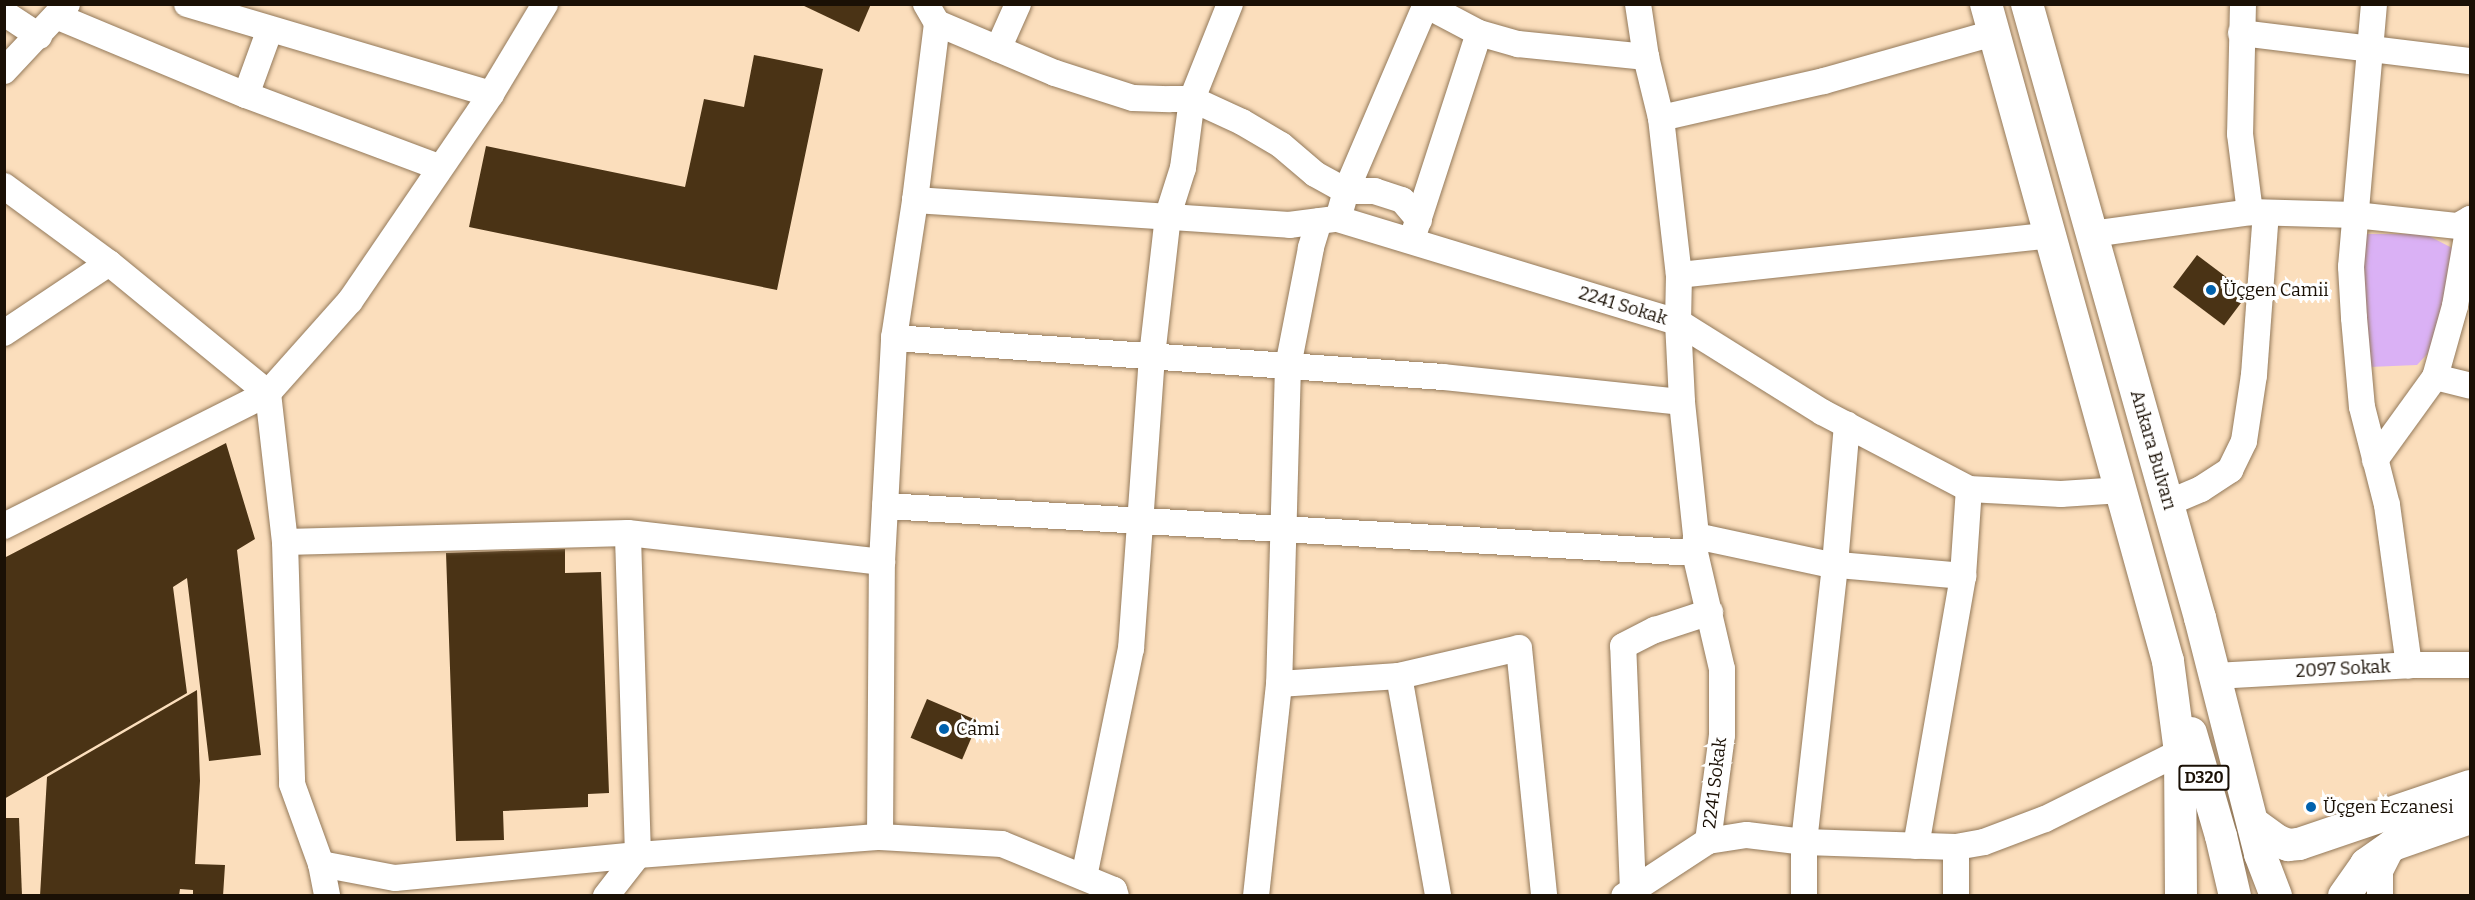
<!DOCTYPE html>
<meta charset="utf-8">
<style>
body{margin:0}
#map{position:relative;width:2475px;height:900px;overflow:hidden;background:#fbdebc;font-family:Bitter,serif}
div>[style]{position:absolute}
.green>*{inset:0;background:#dab1f5}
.building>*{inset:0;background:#4a3315;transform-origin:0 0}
.roads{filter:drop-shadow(0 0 2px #93795a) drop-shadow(0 0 2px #93795a)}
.minor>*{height:26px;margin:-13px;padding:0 13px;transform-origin:13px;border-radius:13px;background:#fff}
.major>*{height:32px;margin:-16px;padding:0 16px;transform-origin:16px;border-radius:16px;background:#fff}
.dots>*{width:16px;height:16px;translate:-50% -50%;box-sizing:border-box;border:3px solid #fff;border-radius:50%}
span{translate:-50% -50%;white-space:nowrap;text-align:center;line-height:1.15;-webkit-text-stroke:6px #fff;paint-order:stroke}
.shield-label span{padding:2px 4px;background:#fff;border:2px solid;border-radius:4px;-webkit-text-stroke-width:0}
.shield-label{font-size:16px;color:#1a1005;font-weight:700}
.poi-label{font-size:18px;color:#1a1005}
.left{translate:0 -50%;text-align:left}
.street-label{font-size:18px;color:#1a1005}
.frame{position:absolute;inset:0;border:6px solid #1a1005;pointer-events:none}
</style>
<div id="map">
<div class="green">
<div style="clip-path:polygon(2361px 234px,2425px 234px,2456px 250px,2430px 351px,2417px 365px,2369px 367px)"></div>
</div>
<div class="building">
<div style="clip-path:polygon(800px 4px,871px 4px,859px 32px)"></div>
<div style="clip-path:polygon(754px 55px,823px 69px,777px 290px,469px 227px,486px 146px,685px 187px,704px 99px,744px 107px)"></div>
<div style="left:2197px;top:255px;width:64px;height:40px;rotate:37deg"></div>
<div style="clip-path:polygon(226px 443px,255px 539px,237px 550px,261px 755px,209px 761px,187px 578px,173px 587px,187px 693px,4px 799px,4px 558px)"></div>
<div style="clip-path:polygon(565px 549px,565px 573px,601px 572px,609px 793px,588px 794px,588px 807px,503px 811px,504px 840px,456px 841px,446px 553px)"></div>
<div style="clip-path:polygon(197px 690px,200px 781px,195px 864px,225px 865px,223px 896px,193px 896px,193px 890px,180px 889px,179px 896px,40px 896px,47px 777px)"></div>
<div style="left:927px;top:699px;width:56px;height:42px;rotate:23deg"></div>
<div style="clip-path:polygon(4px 818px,19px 818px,22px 896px,4px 896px)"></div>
</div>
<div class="roads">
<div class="minor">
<div style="left:187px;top:4px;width:317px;rotate:16.5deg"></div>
<div style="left:926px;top:4px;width:22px;rotate:60deg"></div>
<div style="left:937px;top:23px;width:128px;rotate:23deg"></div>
<div style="left:1055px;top:73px;width:82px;rotate:17.8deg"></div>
<div style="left:1133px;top:98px;width:37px;rotate:2deg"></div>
<div style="left:1170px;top:99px;width:22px"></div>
<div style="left:1192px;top:99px;width:102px;rotate:-68.2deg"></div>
<div style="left:1424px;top:4px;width:62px;rotate:27.8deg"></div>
<div style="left:1479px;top:33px;width:41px;rotate:15.8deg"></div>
<div style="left:1518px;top:44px;width:129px;rotate:5.8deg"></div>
<div style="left:1638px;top:4px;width:54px;rotate:81.4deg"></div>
<div style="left:1646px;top:57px;width:63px;rotate:76.2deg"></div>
<div style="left:1661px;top:118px;width:158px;rotate:83.5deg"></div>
<div style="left:1679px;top:275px;width:47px;rotate:91.2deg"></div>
<div style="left:1678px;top:322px;width:170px;rotate:32deg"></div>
<div style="left:1822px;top:412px;width:166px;rotate:27.6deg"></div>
<div style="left:1969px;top:489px;width:92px;rotate:3.1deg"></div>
<div style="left:2061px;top:494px;width:61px;rotate:-3.8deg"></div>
<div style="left:2243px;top:4px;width:130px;rotate:91.3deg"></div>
<div style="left:2240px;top:134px;width:79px;rotate:82.7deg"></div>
<div style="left:2374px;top:4px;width:264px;rotate:95deg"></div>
<div style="left:2351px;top:267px;width:51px;rotate:86.6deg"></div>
<div style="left:2354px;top:318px;width:89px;rotate:84.9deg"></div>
<div style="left:2362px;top:407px;width:101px;rotate:75.7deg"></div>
<div style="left:2387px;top:505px;width:162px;rotate:82.2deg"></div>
<div style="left:4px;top:13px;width:42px;rotate:33.3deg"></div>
<div style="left:56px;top:16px;width:206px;rotate:22.6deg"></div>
<div style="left:246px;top:95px;width:206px;rotate:20.5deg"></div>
<div style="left:2241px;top:33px;width:231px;rotate:7deg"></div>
<div style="left:998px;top:49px;width:49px;rotate:-66deg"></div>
<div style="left:4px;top:71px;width:92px;rotate:-46.8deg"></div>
<div style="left:246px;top:95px;width:70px;rotate:-70deg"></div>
<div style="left:1661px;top:118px;width:167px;rotate:-12.8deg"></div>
<div style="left:1824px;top:81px;width:177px;rotate:-15.8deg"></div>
<div style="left:4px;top:186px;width:130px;rotate:36.3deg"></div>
<div style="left:109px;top:263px;width:205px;rotate:39.3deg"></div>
<div style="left:268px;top:393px;width:150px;rotate:83.5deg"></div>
<div style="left:285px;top:542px;width:242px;rotate:88.3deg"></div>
<div style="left:292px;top:784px;width:85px;rotate:70.1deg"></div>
<div style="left:321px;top:864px;width:75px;rotate:10.7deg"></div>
<div style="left:395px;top:878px;width:244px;rotate:-5.4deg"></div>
<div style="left:638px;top:855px;width:243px;rotate:-4.3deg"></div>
<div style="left:880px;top:837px;width:122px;rotate:3.3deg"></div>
<div style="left:1002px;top:844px;width:121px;rotate:22.3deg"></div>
<div style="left:1114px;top:890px;width:6px;rotate:72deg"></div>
<div style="left:915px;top:200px;width:375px;rotate:3.8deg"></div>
<div style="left:1289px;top:225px;width:45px;rotate:-7.6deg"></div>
<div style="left:2470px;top:219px;width:88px;rotate:99.8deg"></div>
<div style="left:2455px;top:306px;width:74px;rotate:105.7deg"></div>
<div style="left:2435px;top:377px;width:36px;rotate:14deg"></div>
<div style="left:1419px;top:220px;width:26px;rotate:-130deg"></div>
<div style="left:1402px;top:200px;width:28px;rotate:-162deg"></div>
<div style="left:1375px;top:191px;width:29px;rotate:180deg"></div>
<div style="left:1346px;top:191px;width:203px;rotate:-66.8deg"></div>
<div style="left:1319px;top:221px;width:28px;rotate:107deg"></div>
<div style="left:1311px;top:248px;width:120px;rotate:101deg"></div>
<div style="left:1288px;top:366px;width:318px;rotate:91.6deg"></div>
<div style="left:1279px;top:684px;width:120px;rotate:-3.8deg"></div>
<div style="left:1399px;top:676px;width:123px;rotate:-13.1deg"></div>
<div style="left:1519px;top:648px;width:249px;rotate:84.2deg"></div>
<div style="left:1414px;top:233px;width:210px;rotate:-72deg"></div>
<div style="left:2092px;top:234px;width:160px;rotate:-7.9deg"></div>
<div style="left:2250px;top:212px;width:105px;rotate:1.6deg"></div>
<div style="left:2355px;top:215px;width:104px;rotate:6.1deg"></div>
<div style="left:2458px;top:226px;width:14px;rotate:-30deg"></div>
<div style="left:1679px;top:275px;width:374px;rotate:-6.1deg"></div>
<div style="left:4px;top:333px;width:126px;rotate:-33.7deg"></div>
<div style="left:894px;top:338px;width:550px;rotate:4.06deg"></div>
<div style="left:1443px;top:377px;width:240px;rotate:6deg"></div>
<div style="left:2375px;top:460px;width:102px;rotate:-54.1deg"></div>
<div style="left:2168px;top:503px;width:36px;rotate:-23deg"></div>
<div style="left:2201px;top:489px;width:35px;rotate:-33deg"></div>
<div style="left:2230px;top:470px;width:32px;rotate:-64deg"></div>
<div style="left:2244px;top:441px;width:67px;rotate:-81.4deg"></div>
<div style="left:2254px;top:375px;width:162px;rotate:-85.8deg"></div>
<div style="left:885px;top:506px;width:811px;rotate:3.32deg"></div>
<div style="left:4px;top:526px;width:296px;rotate:-26.7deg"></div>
<div style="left:268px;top:393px;width:123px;rotate:-48.3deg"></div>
<div style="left:350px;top:301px;width:250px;rotate:-55.7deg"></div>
<div style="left:491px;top:94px;width:105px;rotate:-59deg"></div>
<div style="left:1696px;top:536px;width:134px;rotate:12.1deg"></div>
<div style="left:1827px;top:564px;width:137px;rotate:5deg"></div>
<div style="left:285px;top:542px;width:343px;rotate:-1.5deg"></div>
<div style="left:628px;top:533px;width:256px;rotate:6.5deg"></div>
<div style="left:1399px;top:676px;width:223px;rotate:79.9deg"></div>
<div style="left:2215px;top:676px;width:194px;rotate:-3.2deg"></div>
<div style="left:2409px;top:665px;width:61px"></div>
<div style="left:880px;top:837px;width:275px;rotate:-89.6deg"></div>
<div style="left:882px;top:562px;width:224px;rotate:-86.9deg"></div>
<div style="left:894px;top:338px;width:140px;rotate:-81.3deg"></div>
<div style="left:915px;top:200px;width:178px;rotate:-82.9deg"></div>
<div style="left:1708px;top:841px;width:39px;rotate:-9deg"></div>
<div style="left:1747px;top:835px;width:57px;rotate:7deg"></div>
<div style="left:1804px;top:842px;width:152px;rotate:1.9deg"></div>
<div style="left:1956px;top:847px;width:28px;rotate:-10deg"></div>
<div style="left:1984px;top:842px;width:65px;rotate:-20.7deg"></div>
<div style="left:2045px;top:819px;width:151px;rotate:-26.4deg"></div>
<div style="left:1916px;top:846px;width:274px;rotate:-80.1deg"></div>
<div style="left:1963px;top:576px;width:87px;rotate:-86.1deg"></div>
<div style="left:321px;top:864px;width:33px;rotate:79deg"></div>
<div style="left:1084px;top:877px;width:233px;rotate:-78.4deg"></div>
<div style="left:1131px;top:649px;width:294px;rotate:-85.9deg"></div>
<div style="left:1152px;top:356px;width:142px;rotate:-83.5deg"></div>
<div style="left:1168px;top:215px;width:49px;rotate:-72.3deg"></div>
<div style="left:1183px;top:168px;width:70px;rotate:-82.6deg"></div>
<div style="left:1192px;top:99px;width:55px;rotate:24.7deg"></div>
<div style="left:1242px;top:122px;width:45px;rotate:30.5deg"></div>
<div style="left:1281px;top:145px;width:45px;rotate:40.5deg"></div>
<div style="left:1315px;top:174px;width:35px;rotate:29deg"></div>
<div style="left:1346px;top:191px;width:29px;rotate:106deg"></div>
<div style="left:1338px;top:219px;width:355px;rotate:16.9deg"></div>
<div style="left:1678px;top:322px;width:80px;rotate:87.1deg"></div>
<div style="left:1682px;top:402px;width:135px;rotate:84deg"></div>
<div style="left:1696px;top:536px;width:17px;rotate:93deg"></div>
<div style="left:1695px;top:553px;width:119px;rotate:76.9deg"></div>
<div style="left:1722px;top:669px;width:66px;rotate:90deg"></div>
<div style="left:1722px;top:735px;width:107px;rotate:97.5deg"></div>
<div style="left:1708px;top:841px;width:100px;rotate:146.8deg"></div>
<div style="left:1633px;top:891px;width:245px;rotate:-92.3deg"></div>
<div style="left:1623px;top:646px;width:36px;rotate:-27deg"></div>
<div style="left:1655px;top:630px;width:58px;rotate:-18.1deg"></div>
<div style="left:606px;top:896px;width:52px;rotate:-52deg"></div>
<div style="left:638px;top:855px;width:322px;rotate:-91.8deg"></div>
<div style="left:1256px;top:896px;width:213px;rotate:-83.8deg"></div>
<div style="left:1804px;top:896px;width:54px;rotate:-90deg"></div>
<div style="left:1804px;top:842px;width:280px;rotate:-83.6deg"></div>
<div style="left:1835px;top:564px;width:140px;rotate:-85.1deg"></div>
<div style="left:1956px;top:896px;width:49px;rotate:-90deg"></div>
<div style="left:2380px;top:896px;width:25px;rotate:-90deg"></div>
<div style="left:2380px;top:871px;width:29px;rotate:-63deg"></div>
</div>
<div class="major">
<div style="left:1986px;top:4px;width:682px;rotate:74.52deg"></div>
<div style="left:2168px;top:661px;width:92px;rotate:82.5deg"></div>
<div style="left:2180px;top:752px;width:144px;rotate:89.6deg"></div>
<div style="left:2027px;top:4px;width:638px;rotate:74.26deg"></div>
<div style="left:2200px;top:618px;width:244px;rotate:75.7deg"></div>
<div style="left:2260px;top:854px;width:45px;rotate:69.1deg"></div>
<div style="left:2191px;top:733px;width:107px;rotate:73.8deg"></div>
<div style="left:2221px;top:836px;width:62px;rotate:76.9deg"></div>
<div style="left:2253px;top:823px;width:29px;rotate:36deg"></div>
<div style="left:2276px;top:840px;width:13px;rotate:23deg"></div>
<div style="left:2288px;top:845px;width:11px;rotate:-5deg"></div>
<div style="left:2299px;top:844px;width:181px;rotate:-18.7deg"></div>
<div style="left:2344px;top:896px;width:39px;rotate:-55deg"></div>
<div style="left:2366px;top:864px;width:33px;rotate:-35deg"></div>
<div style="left:2393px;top:845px;width:82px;rotate:-19.3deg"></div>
</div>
</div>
<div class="dots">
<div style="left:2211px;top:290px;background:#0061ad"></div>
<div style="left:944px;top:729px;background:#0061ad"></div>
<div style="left:2311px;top:807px;background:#0061ad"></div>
</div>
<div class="shield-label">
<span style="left:2204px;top:778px">D320</span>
</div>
<div class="poi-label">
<span class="left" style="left:2223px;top:290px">Üçgen Camii</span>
<span class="left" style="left:956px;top:729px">Cami</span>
<span class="left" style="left:2323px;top:807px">Üçgen Eczanesi</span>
</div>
<div class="street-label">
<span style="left:1623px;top:306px;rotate:17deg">2241 Sokak</span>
<span style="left:2153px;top:450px;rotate:74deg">Ankara Bulvarı</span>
<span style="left:2343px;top:669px;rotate:-3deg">2097 Sokak</span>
<span style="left:1715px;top:783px;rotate:-83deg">2241 Sokak</span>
</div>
<div class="frame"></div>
</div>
